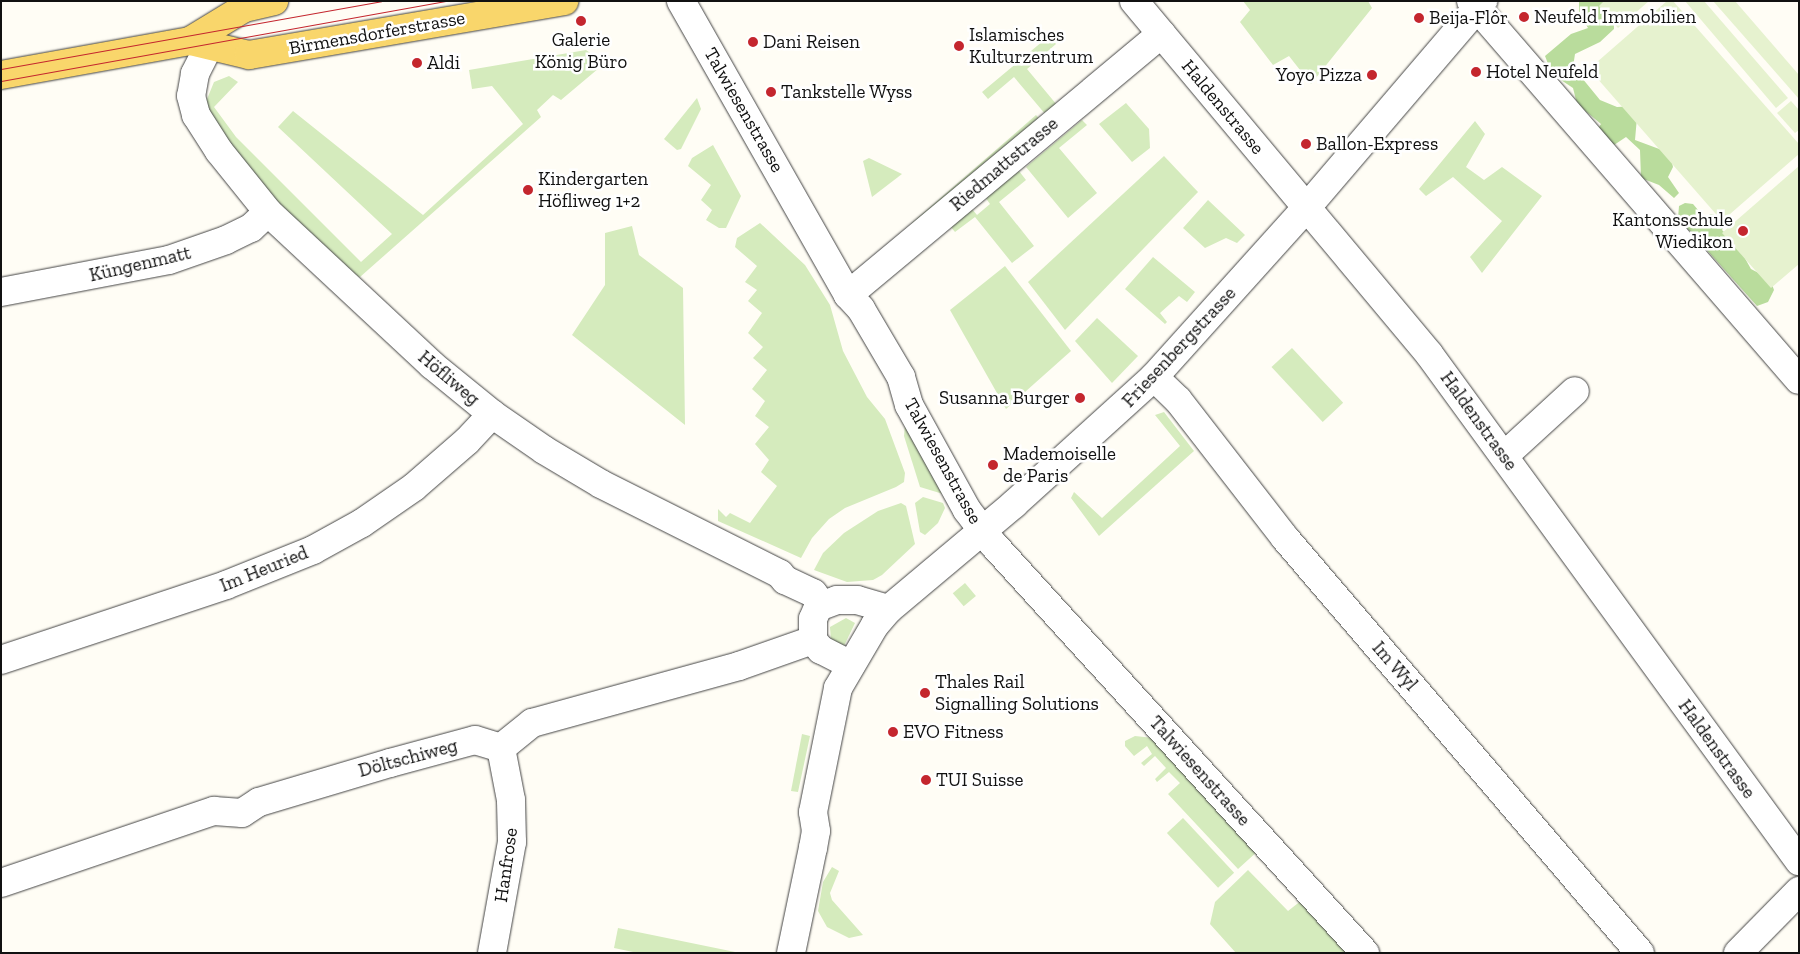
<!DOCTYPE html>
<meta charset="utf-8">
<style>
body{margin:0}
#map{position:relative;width:1800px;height:954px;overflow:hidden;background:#fffdf5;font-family:"Zilla Slab",serif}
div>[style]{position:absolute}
.green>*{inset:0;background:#d5ebbd;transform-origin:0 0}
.forest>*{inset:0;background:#b9dc9c}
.pitch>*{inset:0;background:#e6f2cf}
.roads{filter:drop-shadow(0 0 1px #444) drop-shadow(0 0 1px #444)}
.minor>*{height:28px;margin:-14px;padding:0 14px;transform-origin:14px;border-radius:14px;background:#fff}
.major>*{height:28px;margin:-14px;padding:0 14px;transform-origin:14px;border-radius:14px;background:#f9d66b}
.tram>*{height:1px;margin:-0.5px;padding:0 0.5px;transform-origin:0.5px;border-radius:0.5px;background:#c4262e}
.dots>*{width:14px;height:14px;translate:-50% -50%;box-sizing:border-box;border:2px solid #fff;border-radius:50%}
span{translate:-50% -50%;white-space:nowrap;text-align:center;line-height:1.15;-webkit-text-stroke:5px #fff;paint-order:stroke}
.poi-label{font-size:19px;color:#111}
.left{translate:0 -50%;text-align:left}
.right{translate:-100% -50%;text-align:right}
.street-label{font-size:19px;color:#111}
.frame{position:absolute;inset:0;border:2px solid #111;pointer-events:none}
</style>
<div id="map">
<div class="green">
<div style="clip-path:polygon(1243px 1px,1368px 1px,1372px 8px,1311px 84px,1289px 56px,1273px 65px,1240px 22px,1250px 10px)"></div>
<div style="clip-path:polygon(1049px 36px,1056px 44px,1027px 69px,1057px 105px,1046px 115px,1014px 77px,988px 99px,982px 92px)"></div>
<div style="clip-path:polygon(586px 50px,605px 63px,561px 100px,553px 95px,537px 110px,541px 117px,360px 277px,350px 274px,261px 189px,228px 145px,205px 104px,214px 82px,229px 76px,238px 82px,214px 107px,236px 137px,361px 262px,392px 234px,278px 127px,293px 111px,423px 215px,523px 124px,492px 86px,472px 89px,469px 70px)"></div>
<div style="clip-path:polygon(697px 98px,701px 109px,681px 149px,677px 150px,664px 139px)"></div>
<div style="clip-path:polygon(1126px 103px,1149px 129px,1150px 148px,1132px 162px,1099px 124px)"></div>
<div style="left:1036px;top:115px;width:9px;height:165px;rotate:49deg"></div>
<div style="clip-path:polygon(1082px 120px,1087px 125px,1059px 148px,1097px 193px,1068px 218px,1026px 167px)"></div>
<div style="clip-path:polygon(1475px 121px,1485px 134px,1466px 167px,1484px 180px,1502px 167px,1542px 196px,1482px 273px,1470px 257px,1502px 221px,1453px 177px,1426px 196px,1419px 189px)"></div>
<div style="clip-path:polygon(713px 145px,741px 196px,726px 228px,719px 228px,706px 220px,712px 210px,701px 200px,711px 185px,688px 166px,692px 158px)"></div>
<div style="clip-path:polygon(1164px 156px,1198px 192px,1065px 330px,1028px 282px)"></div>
<div style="clip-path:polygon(869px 158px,902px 174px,872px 197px,863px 161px)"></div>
<div style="clip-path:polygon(1019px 171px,1026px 180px,999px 202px,1034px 246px,1012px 263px,975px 217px,955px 232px,950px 226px,972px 209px,977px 215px,990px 204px,985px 197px)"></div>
<div style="clip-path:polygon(1208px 200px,1245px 235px,1237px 243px,1226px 238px,1205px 248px,1183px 228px)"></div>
<div style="clip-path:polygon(760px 223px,805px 265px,830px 305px,843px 351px,867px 397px,885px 419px,905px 473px,904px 482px,896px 487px,845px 508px,829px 519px,812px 538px,801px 558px,718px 521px,718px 509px,726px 517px,730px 513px,750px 523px,777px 486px,761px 472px,769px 460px,755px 444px,769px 427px,755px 416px,765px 401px,752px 389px,767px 370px,753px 358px,763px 347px,748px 333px,762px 313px,748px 301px,757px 290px,745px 282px,757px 266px,735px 247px,737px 238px)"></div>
<div style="clip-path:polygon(632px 226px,639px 255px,683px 288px,685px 425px,572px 335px,605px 285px,605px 233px)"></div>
<div style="clip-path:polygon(1153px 257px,1195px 292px,1187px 302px,1179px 296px,1160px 313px,1167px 322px,1165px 324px,1125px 289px)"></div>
<div style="clip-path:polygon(1005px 266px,1071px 351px,1006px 409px,950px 310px)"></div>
<div style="clip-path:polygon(1097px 318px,1138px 356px,1112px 383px,1075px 341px)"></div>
<div style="left:1292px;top:348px;width:75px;height:28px;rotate:47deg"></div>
<div style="clip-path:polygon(1164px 412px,1194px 451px,1099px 536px,1071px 498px,1074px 492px,1102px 518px,1180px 446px,1155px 415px)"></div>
<div style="clip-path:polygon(905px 425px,943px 494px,920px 487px,904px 436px)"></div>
<div style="clip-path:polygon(923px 497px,943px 503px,945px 508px,938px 523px,925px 535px,920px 532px,915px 503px)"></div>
<div style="clip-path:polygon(901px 503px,906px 506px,915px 544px,882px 575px,873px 580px,847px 582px,814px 570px,823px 553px,844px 533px,878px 511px)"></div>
<div style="left:965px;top:583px;width:17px;height:16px;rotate:50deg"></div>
<div style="clip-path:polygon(846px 618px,855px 623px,843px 648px,831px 641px,830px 627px)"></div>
<div style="clip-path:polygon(802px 734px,810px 736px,798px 792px,791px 791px)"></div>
<div style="clip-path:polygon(1135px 736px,1153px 738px,1259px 850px,1238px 869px,1168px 794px,1180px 783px,1169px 772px,1157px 782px,1155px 779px,1166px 768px,1155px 756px,1144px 766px,1141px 763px,1152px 754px,1147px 746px,1134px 756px,1125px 746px,1125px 741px)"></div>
<div style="left:1183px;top:818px;width:75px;height:22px;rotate:47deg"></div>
<div style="clip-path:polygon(832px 867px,839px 871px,830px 893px,832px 900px,863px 935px,849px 938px,827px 927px,818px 911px,823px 882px)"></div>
<div style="clip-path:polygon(1248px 870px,1288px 911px,1302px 900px,1349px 953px,1236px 953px,1210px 924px,1215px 902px)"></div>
<div style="clip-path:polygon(618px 928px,740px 953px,638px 953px,614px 948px)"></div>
</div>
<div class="forest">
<div style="clip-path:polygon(1579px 1px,1613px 1px,1614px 29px,1600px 42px,1575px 54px,1573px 67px,1600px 100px,1617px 107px,1638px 106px,1635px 140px,1670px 153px,1673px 167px,1668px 177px,1679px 193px,1674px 198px,1659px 185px,1641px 178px,1640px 150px,1626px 137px,1614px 145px,1599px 142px,1595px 133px,1601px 124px,1577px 104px,1573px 88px,1552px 74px,1545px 56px,1571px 34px,1588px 28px,1579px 13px)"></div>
<div style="clip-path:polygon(1685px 203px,1693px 204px,1704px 217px,1711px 214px,1721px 217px,1725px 224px,1722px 230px,1738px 246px,1751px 269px,1770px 279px,1774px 290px,1768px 302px,1757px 306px,1678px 218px,1679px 206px)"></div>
</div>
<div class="pitch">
<div style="clip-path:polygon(1604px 1px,1649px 1px,1618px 28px,1599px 6px)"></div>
<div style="clip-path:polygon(1667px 1px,1673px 1px,1799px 144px,1799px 154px,1722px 221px,1589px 69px)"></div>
<div style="clip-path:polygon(1685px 1px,1704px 1px,1788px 98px,1776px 108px)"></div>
<div style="clip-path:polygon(1713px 1px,1735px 1px,1799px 75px,1799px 99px)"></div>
<div style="clip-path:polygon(1791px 101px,1799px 110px,1799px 130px,1795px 133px,1777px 113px)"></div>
<div style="clip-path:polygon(1799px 166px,1799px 264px,1771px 288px,1722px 233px)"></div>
</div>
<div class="roads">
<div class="minor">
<div style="left:681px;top:1px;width:338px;rotate:60.4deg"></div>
<div style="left:848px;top:295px;width:19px;rotate:47deg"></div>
<div style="left:861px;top:309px;width:79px;rotate:59.5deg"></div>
<div style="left:901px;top:377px;width:29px;rotate:74deg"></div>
<div style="left:909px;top:405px;width:120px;rotate:61.1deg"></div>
<div style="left:967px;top:510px;width:43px;rotate:52.6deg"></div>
<div style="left:993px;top:544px;width:553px;rotate:47.71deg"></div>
<div style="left:1134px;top:1px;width:460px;rotate:50.1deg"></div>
<div style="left:1429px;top:354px;width:628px;rotate:53.88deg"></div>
<div style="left:1471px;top:1px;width:501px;rotate:49.13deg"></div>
<div style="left:209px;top:46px;width:31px;rotate:117deg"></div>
<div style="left:195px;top:74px;width:22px;rotate:100deg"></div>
<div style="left:191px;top:96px;width:20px;rotate:75deg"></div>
<div style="left:196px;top:115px;width:43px;rotate:57.4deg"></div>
<div style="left:219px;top:151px;width:78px;rotate:51.2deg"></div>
<div style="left:268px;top:212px;width:224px;rotate:43deg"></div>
<div style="left:432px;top:365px;width:77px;rotate:39.2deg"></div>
<div style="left:492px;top:414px;width:63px;rotate:34.7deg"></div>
<div style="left:544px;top:450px;width:66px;rotate:30.8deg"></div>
<div style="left:601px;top:484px;width:200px;rotate:26.7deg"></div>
<div style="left:780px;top:574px;width:8px;rotate:50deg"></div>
<div style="left:785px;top:580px;width:31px;rotate:25deg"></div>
<div style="left:813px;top:593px;width:15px;rotate:53deg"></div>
<div style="left:1px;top:292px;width:171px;rotate:-10.8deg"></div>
<div style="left:169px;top:260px;width:60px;rotate:-19.3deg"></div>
<div style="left:226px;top:240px;width:28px;rotate:-26deg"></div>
<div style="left:251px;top:228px;width:23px;rotate:-43deg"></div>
<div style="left:848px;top:295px;width:408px;rotate:-39.8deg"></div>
<div style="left:1154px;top:377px;width:33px;rotate:44deg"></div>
<div style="left:1178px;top:400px;width:175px;rotate:52.2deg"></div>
<div style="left:1285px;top:538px;width:546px;rotate:49.46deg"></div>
<div style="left:1504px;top:456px;width:96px;rotate:-42.5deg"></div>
<div style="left:1px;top:660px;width:237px;rotate:-18.4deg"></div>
<div style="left:226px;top:585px;width:94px;rotate:-21.9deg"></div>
<div style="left:313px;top:550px;width:56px;rotate:-28.9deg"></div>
<div style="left:362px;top:523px;width:63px;rotate:-34.7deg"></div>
<div style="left:414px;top:487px;width:70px;rotate:-41deg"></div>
<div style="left:467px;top:441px;width:37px;rotate:-47deg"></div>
<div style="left:851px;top:665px;width:34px;rotate:-153deg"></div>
<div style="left:821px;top:650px;width:13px;rotate:-129deg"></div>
<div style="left:813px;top:640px;width:21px;rotate:-90deg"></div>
<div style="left:813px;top:619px;width:13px;rotate:-67deg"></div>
<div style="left:818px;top:607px;width:20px;rotate:-20deg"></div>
<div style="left:837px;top:600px;width:20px"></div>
<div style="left:857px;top:600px;width:33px;rotate:16deg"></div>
<div style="left:1px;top:883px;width:225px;rotate:-18.7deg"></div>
<div style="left:214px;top:811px;width:28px;rotate:4deg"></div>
<div style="left:242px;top:813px;width:20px;rotate:-33deg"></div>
<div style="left:259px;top:802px;width:137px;rotate:-16.6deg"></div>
<div style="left:390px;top:763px;width:88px;rotate:-15.1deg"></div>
<div style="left:475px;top:740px;width:27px;rotate:17deg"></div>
<div style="left:501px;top:748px;width:40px;rotate:-39deg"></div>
<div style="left:532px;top:723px;width:215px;rotate:-15.4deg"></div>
<div style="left:739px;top:666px;width:78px;rotate:-19.4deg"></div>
<div style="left:492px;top:953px;width:113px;rotate:-79.8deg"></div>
<div style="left:512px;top:842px;width:42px;rotate:-91.4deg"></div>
<div style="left:511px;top:800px;width:53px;rotate:-100.9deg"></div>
<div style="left:791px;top:953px;width:107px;rotate:-78.2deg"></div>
<div style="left:813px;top:848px;width:17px;rotate:-80deg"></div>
<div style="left:816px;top:831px;width:19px;rotate:-99deg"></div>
<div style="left:813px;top:812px;width:126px;rotate:-78.6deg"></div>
<div style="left:838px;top:688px;width:73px;rotate:-59.6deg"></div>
<div style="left:875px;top:625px;width:21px;rotate:-49deg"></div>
<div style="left:889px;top:609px;width:163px;rotate:-40deg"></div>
<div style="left:1014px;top:504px;width:189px;rotate:-42.2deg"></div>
<div style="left:1154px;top:377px;width:230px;rotate:-48deg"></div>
<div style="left:1308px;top:206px;width:270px;rotate:-49.5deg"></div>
<div style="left:1738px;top:953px;width:87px;rotate:-45.5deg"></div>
</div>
<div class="major">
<div style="left:190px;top:41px;width:61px;rotate:13.3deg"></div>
<div style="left:249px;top:55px;width:320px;rotate:-9.7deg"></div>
<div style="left:1px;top:75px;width:192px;rotate:-10.2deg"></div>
<div style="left:190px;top:41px;width:63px;rotate:-31.4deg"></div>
<div style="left:244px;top:8px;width:31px;rotate:-13deg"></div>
</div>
</div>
<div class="tram">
<div style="left:1px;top:69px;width:386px;rotate:-10.1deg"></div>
<div style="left:1px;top:81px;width:453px;rotate:-10.2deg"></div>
</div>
<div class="dots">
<div style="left:1524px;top:17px;background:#c4262e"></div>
<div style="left:1419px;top:18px;background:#c4262e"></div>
<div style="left:581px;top:21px;background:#c4262e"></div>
<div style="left:753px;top:42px;background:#c4262e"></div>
<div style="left:959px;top:46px;background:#c4262e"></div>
<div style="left:417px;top:63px;background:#c4262e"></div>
<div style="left:1476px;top:72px;background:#c4262e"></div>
<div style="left:1372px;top:75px;background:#c4262e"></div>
<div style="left:771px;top:92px;background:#c4262e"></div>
<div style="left:1306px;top:144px;background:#c4262e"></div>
<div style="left:528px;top:190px;background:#c4262e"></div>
<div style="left:1743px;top:231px;background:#c4262e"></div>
<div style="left:1080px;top:398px;background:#c4262e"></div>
<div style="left:993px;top:465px;background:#c4262e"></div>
<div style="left:925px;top:693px;background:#c4262e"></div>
<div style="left:893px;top:732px;background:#c4262e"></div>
<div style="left:926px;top:780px;background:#c4262e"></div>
</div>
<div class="poi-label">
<span class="left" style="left:1534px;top:17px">Neufeld Immobilien</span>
<span class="left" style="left:1429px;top:18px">Beija-Flôr</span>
<span class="left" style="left:969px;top:46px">Islamisches<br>Kulturzentrum</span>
<span style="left:581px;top:51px">Galerie<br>König Büro</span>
<span class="left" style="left:763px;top:42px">Dani Reisen</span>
<span class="left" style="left:427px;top:63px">Aldi</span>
<span class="left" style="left:1486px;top:72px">Hotel Neufeld</span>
<span class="right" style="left:1362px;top:75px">Yoyo Pizza</span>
<span class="left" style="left:781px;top:92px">Tankstelle Wyss</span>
<span class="left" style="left:1316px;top:144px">Ballon-Express</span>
<span class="left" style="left:538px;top:190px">Kindergarten<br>Höfliweg 1+2</span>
<span class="right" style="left:1733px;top:231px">Kantonsschule<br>Wiedikon</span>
<span class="right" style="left:1070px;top:398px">Susanna Burger</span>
<span class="left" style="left:1003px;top:465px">Mademoiselle<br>de Paris</span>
<span class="left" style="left:935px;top:693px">Thales Rail<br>Signalling Solutions</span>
<span class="left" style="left:903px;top:732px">EVO Fitness</span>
<span class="left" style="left:936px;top:780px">TUI Suisse</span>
</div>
<div class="street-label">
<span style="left:377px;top:33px;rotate:-10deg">Birmensdorferstrasse</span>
<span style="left:1223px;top:107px;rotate:50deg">Haldenstrasse</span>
<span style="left:744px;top:110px;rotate:60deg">Talwiesenstrasse</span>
<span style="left:1004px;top:164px;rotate:-40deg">Riedmattstrasse</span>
<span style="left:140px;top:264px;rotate:-13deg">Küngenmatt</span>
<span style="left:1179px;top:347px;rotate:-47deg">Friesenbergstrasse</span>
<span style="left:449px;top:378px;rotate:40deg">Höfliweg</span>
<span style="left:1479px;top:421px;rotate:54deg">Haldenstrasse</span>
<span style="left:943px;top:461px;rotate:61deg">Talwiesenstrasse</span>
<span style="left:264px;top:569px;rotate:-22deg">Im Heuried</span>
<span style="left:1395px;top:666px;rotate:49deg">Im Wyl</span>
<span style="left:1717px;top:749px;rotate:54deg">Haldenstrasse</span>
<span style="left:408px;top:758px;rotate:-15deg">Döltschiweg</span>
<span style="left:1200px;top:771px;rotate:48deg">Talwiesenstrasse</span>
<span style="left:506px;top:865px;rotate:-82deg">Hanfrose</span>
</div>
<div class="frame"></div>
</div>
